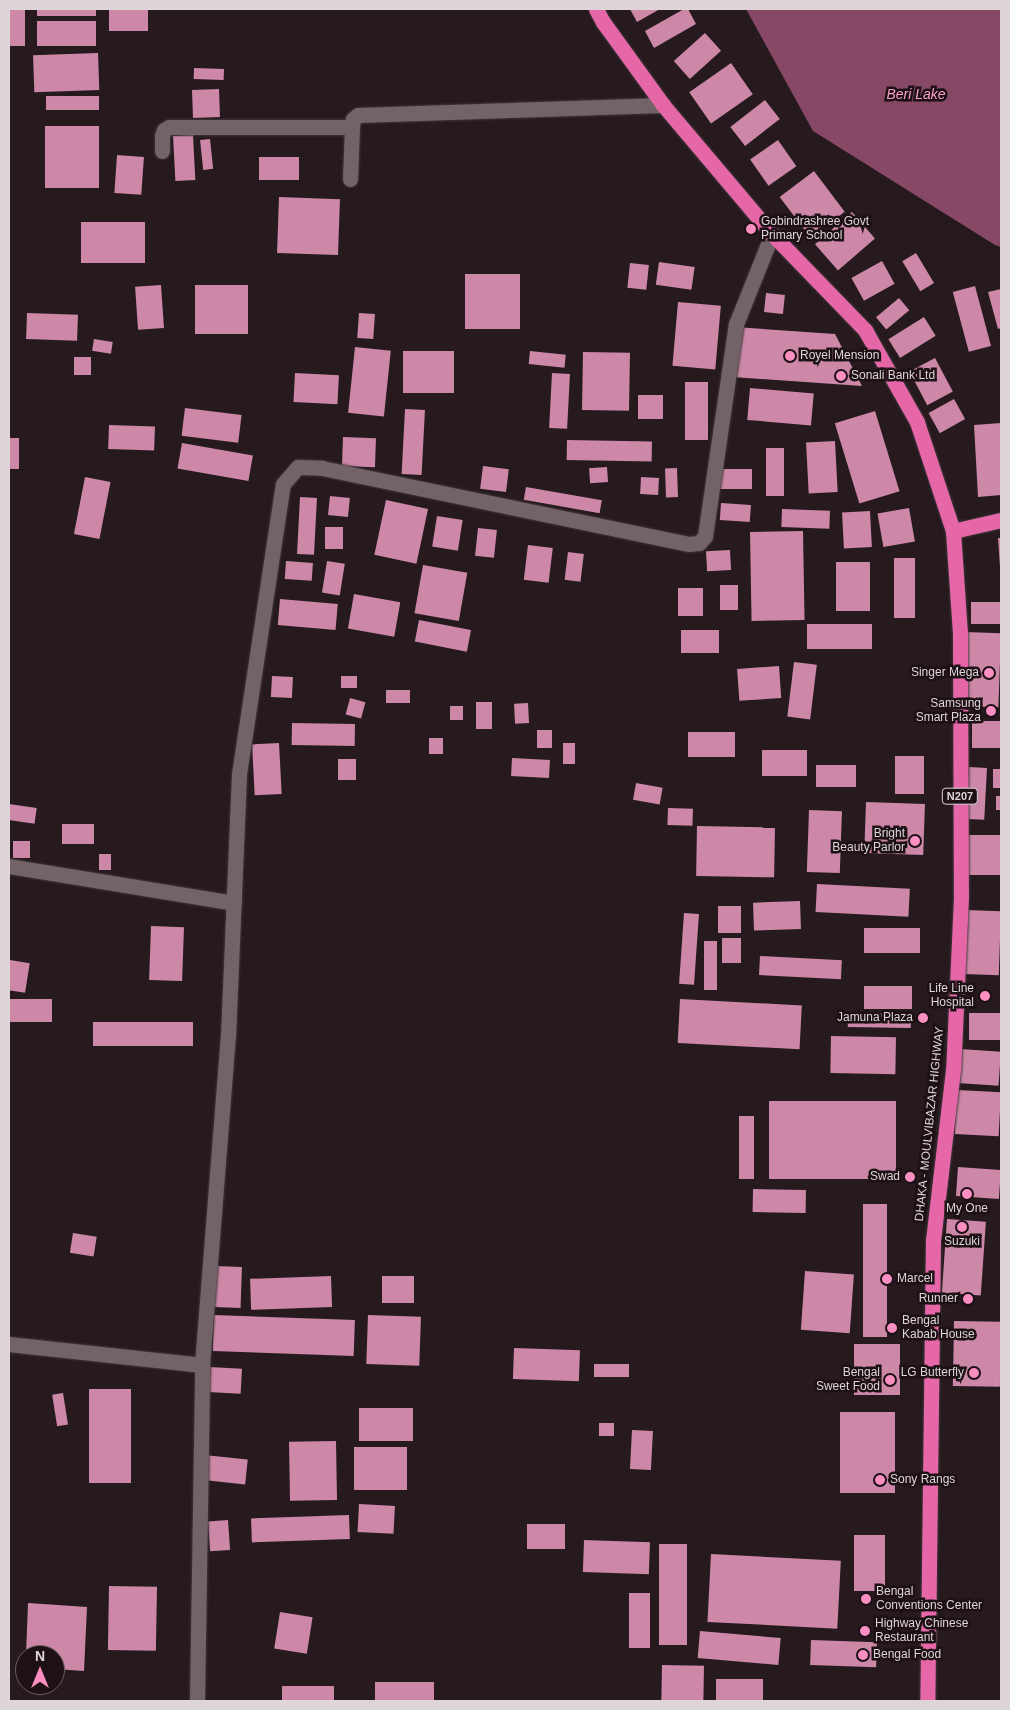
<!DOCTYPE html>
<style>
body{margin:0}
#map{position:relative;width:1010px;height:1710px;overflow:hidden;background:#261a1f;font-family:Helvetica,sans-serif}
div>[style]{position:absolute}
.water>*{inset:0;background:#864865}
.building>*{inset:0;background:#cc88a6;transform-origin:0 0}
.roads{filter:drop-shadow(0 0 1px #41373b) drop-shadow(0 0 1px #41373b)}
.minor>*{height:15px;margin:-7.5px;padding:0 7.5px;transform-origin:7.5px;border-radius:7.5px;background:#726369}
.highway>*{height:15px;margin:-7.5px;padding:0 7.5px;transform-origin:7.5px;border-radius:7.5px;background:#e667a7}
.dots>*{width:14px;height:14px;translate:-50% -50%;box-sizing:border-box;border:2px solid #1d1116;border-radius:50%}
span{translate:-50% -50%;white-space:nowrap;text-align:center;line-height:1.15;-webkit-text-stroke:5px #1d1116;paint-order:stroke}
.shield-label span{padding:1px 4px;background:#1d1116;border:1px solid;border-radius:4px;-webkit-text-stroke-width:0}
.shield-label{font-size:11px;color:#ded5d9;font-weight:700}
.poi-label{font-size:12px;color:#ded5d9}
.left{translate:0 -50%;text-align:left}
.right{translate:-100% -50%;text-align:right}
.street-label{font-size:12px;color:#ded5d9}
.water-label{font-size:14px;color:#fc9fc9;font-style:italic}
.frame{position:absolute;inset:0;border:10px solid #ded5d9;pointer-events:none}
.north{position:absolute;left:15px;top:1645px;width:50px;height:50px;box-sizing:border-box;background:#1d1116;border:1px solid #6a5f64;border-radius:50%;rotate:0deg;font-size:14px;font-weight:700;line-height:20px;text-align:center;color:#ded5d9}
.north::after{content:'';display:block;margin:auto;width:18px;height:22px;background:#fc8fc2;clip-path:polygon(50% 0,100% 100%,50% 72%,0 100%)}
</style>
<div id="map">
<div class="water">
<div style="clip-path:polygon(746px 9px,1001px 9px,1001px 247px,995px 245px,813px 131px)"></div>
</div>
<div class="building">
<div style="left:9px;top:9px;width:16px;height:37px"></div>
<div style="left:37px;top:9px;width:59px;height:7px"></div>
<div style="left:109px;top:9px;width:39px;height:22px"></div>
<div style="clip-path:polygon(630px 9px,660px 9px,637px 22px)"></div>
<div style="clip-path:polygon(684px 9px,688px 9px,696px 24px,654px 48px,645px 31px)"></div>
<div style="left:96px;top:21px;width:25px;height:59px;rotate:90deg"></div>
<div style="left:705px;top:33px;width:24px;height:42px;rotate:48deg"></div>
<div style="left:98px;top:53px;width:37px;height:65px;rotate:88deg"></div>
<div style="left:731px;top:63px;width:38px;height:51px;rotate:55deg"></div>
<div style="left:194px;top:68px;width:30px;height:11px;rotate:2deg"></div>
<div style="left:219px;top:89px;width:28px;height:27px;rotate:88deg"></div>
<div style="left:46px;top:96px;width:53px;height:14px"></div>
<div style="left:765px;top:100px;width:24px;height:44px;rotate:52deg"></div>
<div style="left:45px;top:126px;width:54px;height:62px"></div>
<div style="left:193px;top:135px;width:45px;height:20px;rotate:87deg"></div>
<div style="left:210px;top:139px;width:30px;height:10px;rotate:84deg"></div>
<div style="left:778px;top:140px;width:32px;height:34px;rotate:55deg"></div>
<div style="left:117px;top:155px;width:27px;height:38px;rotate:4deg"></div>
<div style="left:299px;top:157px;width:23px;height:40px;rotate:90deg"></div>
<div style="left:814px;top:171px;width:51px;height:43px;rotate:53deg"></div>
<div style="left:279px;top:197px;width:61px;height:56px;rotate:2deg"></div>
<div style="left:852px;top:212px;width:35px;height:49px;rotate:49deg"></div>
<div style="left:81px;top:222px;width:64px;height:41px"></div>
<div style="left:916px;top:253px;width:35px;height:16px;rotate:59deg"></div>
<div style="left:882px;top:261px;width:26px;height:35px;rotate:61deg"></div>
<div style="left:659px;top:262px;width:36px;height:23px;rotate:8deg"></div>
<div style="left:630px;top:263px;width:19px;height:25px;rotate:6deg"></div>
<div style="left:465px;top:274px;width:55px;height:55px"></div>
<div style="left:161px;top:285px;width:43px;height:26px;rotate:86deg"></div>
<div style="left:195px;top:285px;width:53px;height:49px"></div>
<div style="left:975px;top:286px;width:62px;height:23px;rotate:75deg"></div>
<div style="clip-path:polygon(1001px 289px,1001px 328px,998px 329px,988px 292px)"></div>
<div style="left:766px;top:293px;width:19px;height:19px;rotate:6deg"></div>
<div style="left:899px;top:298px;width:16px;height:30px;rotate:50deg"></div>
<div style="left:678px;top:302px;width:43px;height:64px;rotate:5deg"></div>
<div style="left:27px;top:313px;width:51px;height:26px;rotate:2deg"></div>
<div style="left:359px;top:313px;width:16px;height:25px;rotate:4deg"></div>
<div style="left:924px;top:317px;width:22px;height:42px;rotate:58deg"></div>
<div style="clip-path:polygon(735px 327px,835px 334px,862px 386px,733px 377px)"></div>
<div style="left:94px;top:339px;width:19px;height:12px;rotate:9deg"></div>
<div style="left:355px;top:347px;width:36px;height:66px;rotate:6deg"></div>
<div style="left:403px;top:351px;width:51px;height:42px"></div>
<div style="left:530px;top:351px;width:36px;height:13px;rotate:6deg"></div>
<div style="left:583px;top:352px;width:47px;height:58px;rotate:1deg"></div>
<div style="left:74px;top:357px;width:17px;height:18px"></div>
<div style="left:935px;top:358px;width:38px;height:29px;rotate:62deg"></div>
<div style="left:295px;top:373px;width:44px;height:29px;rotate:3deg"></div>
<div style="left:552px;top:373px;width:18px;height:55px;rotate:3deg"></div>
<div style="left:685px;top:382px;width:23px;height:58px"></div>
<div style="left:750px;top:388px;width:64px;height:32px;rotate:5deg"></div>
<div style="left:663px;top:395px;width:24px;height:25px;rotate:90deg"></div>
<div style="left:954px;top:399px;width:23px;height:29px;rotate:61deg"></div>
<div style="left:185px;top:408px;width:57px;height:28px;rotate:7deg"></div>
<div style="left:405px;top:409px;width:20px;height:65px;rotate:3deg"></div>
<div style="left:875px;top:411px;width:84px;height:42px;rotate:73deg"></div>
<div style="clip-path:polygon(1001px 423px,1001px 495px,978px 497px,974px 425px)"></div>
<div style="left:109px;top:425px;width:46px;height:24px;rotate:2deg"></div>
<div style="left:343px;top:437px;width:33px;height:29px;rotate:2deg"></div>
<div style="left:9px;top:438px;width:10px;height:31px"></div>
<div style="left:567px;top:440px;width:85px;height:20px;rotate:1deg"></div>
<div style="left:835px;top:441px;width:51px;height:29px;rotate:87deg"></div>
<div style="left:182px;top:443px;width:72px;height:26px;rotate:10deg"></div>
<div style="left:766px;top:448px;width:18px;height:48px"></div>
<div style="left:483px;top:466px;width:26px;height:23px;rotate:7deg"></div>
<div style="left:607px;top:467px;width:15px;height:18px;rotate:86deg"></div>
<div style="left:677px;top:468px;width:29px;height:12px;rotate:88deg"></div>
<div style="left:718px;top:469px;width:34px;height:20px"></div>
<div style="left:85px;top:477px;width:26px;height:58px;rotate:11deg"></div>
<div style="left:641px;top:477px;width:18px;height:17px;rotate:3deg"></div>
<div style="left:526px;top:487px;width:77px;height:13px;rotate:10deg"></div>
<div style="left:330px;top:496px;width:20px;height:19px;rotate:6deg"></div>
<div style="left:300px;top:497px;width:17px;height:57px;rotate:3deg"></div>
<div style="left:386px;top:500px;width:43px;height:56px;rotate:12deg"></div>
<div style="left:721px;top:503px;width:30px;height:17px;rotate:4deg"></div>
<div style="left:909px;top:508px;width:34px;height:32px;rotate:80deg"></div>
<div style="left:782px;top:509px;width:48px;height:18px;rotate:2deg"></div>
<div style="left:870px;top:511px;width:36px;height:28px;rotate:87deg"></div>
<div style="left:437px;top:516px;width:26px;height:31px;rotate:9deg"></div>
<div style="left:325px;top:527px;width:18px;height:22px"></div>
<div style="left:478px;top:528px;width:19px;height:28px;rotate:6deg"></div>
<div style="left:803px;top:531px;width:89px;height:53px;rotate:89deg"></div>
<div style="clip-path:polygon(998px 538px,1001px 538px,1001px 567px,1000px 567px)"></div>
<div style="left:528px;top:545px;width:25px;height:35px;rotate:7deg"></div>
<div style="left:730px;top:550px;width:20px;height:24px;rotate:87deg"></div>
<div style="left:568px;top:552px;width:16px;height:28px;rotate:7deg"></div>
<div style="left:894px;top:558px;width:21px;height:60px"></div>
<div style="left:286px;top:561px;width:27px;height:18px;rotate:4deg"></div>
<div style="left:327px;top:561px;width:18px;height:32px;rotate:9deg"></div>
<div style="left:836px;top:562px;width:34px;height:49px"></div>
<div style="left:423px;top:565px;width:45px;height:49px;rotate:10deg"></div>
<div style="left:720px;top:585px;width:18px;height:25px"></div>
<div style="left:678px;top:588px;width:25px;height:28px"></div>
<div style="left:354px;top:594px;width:47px;height:35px;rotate:10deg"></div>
<div style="left:280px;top:599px;width:58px;height:26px;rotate:5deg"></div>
<div style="left:1001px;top:602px;width:22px;height:30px;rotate:90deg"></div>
<div style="left:419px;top:620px;width:53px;height:22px;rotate:11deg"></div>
<div style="left:807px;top:624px;width:65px;height:25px"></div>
<div style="left:719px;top:630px;width:23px;height:38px;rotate:90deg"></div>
<div style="left:965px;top:632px;width:36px;height:74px;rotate:2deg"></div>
<div style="left:794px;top:662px;width:23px;height:55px;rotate:7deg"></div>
<div style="left:779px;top:666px;width:32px;height:42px;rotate:86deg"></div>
<div style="left:272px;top:676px;width:21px;height:21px;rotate:3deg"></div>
<div style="left:341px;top:676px;width:16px;height:12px"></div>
<div style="left:386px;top:690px;width:24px;height:13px"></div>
<div style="left:350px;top:698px;width:16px;height:17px;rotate:15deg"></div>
<div style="left:476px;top:702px;width:16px;height:27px"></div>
<div style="left:528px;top:703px;width:20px;height:14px;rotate:87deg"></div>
<div style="left:463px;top:706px;width:14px;height:13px;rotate:90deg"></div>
<div style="left:972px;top:721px;width:29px;height:27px"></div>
<div style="left:292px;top:723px;width:63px;height:22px;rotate:1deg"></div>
<div style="left:537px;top:730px;width:15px;height:18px"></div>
<div style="left:688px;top:732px;width:47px;height:25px"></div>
<div style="left:429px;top:738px;width:14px;height:16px"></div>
<div style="left:279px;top:743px;width:51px;height:27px;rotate:87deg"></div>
<div style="left:563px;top:743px;width:12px;height:21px"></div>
<div style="left:762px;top:750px;width:45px;height:26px"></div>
<div style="left:895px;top:756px;width:29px;height:38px"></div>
<div style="left:512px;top:758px;width:38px;height:18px;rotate:3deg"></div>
<div style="left:338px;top:759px;width:18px;height:21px"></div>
<div style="left:816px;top:765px;width:40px;height:22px"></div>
<div style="left:969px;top:767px;width:18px;height:52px;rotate:3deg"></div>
<div style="left:993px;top:769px;width:8px;height:19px"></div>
<div style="left:636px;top:783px;width:27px;height:17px;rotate:10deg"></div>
<div style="left:996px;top:796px;width:5px;height:14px"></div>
<div style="left:866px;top:802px;width:59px;height:51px;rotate:2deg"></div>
<div style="left:9px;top:804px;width:28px;height:16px;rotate:8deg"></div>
<div style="left:668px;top:808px;width:25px;height:17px;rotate:2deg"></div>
<div style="left:809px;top:810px;width:33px;height:62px;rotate:2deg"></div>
<div style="left:94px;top:824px;width:20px;height:32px;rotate:90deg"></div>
<div style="left:697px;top:826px;width:78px;height:50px;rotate:1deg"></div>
<div style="left:964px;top:835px;width:37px;height:40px"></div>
<div style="left:13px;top:841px;width:17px;height:17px"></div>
<div style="left:99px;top:854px;width:12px;height:16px"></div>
<div style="left:817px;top:884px;width:93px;height:28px;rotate:3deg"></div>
<div style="left:800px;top:901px;width:28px;height:47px;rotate:88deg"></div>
<div style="left:718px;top:906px;width:23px;height:27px"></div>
<div style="left:966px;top:910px;width:35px;height:64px;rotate:2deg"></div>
<div style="left:684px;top:913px;width:15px;height:71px;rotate:4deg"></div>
<div style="left:151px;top:926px;width:33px;height:54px;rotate:2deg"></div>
<div style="left:864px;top:928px;width:56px;height:25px"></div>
<div style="left:722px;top:938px;width:19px;height:25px"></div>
<div style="left:704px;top:941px;width:13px;height:49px"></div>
<div style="left:760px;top:956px;width:82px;height:19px;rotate:3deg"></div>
<div style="left:10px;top:960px;width:20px;height:30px;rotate:9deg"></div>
<div style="left:912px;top:986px;width:23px;height:48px;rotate:90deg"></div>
<div style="left:9px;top:999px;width:43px;height:23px"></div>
<div style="left:680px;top:999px;width:122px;height:44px;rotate:3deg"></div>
<div style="left:848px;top:1013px;width:63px;height:14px;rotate:1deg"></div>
<div style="left:969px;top:1013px;width:32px;height:27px"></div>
<div style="left:93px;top:1022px;width:100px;height:24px"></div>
<div style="left:831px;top:1036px;width:65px;height:37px;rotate:1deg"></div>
<div style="left:960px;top:1049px;width:41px;height:34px;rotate:4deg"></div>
<div style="left:957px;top:1090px;width:44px;height:44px;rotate:3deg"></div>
<div style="left:769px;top:1101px;width:127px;height:78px"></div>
<div style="left:739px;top:1116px;width:15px;height:63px"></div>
<div style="left:958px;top:1167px;width:43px;height:29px;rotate:4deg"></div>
<div style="left:753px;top:1189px;width:53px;height:23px;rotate:1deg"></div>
<div style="left:863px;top:1204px;width:24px;height:133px"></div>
<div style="left:947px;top:1219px;width:39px;height:74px;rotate:4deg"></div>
<div style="left:73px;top:1233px;width:24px;height:20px;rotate:9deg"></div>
<div style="left:216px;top:1266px;width:26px;height:41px;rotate:2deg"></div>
<div style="left:805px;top:1271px;width:49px;height:59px;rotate:4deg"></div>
<div style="left:331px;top:1276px;width:31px;height:81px;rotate:88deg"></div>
<div style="left:382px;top:1276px;width:32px;height:27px"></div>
<div style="left:214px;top:1315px;width:141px;height:36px;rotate:2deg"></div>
<div style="left:368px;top:1315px;width:53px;height:49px;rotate:2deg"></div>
<div style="left:954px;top:1321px;width:47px;height:65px;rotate:1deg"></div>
<div style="left:854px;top:1344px;width:46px;height:51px"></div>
<div style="left:514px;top:1348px;width:66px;height:31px;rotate:2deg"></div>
<div style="left:594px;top:1364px;width:35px;height:13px"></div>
<div style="left:209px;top:1367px;width:33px;height:25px;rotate:3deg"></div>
<div style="left:89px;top:1389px;width:42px;height:94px"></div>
<div style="left:63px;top:1393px;width:32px;height:11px;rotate:81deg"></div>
<div style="left:359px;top:1408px;width:54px;height:33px"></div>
<div style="left:840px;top:1412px;width:55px;height:81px"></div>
<div style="left:599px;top:1423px;width:15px;height:13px"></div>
<div style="left:632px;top:1430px;width:21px;height:39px;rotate:3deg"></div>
<div style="left:336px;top:1441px;width:59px;height:47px;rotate:89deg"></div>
<div style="left:354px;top:1447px;width:53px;height:43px"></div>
<div style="left:204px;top:1455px;width:44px;height:25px;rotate:6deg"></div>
<div style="left:359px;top:1504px;width:36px;height:28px;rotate:3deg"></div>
<div style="left:349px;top:1515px;width:24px;height:98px;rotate:88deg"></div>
<div style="left:228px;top:1520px;width:30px;height:20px;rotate:86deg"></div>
<div style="left:527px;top:1524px;width:38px;height:25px"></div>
<div style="left:854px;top:1535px;width:31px;height:56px"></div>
<div style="left:584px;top:1540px;width:66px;height:32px;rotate:2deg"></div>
<div style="left:659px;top:1544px;width:28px;height:101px"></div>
<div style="left:711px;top:1554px;width:130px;height:68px;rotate:3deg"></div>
<div style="left:109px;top:1586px;width:48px;height:64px;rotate:1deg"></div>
<div style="left:629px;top:1593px;width:21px;height:55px"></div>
<div style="clip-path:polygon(28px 1603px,87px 1607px,84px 1671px,55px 1669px,55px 1655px,26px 1655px)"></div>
<div style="left:280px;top:1612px;width:33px;height:37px;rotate:9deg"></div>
<div style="left:700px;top:1631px;width:81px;height:27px;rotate:5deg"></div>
<div style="left:811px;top:1640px;width:66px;height:25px;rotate:2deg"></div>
<div style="left:662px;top:1665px;width:42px;height:36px;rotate:1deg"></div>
<div style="left:716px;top:1679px;width:47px;height:22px"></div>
<div style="left:375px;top:1682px;width:59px;height:19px"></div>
<div style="left:334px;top:1686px;width:15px;height:52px;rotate:90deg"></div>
</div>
<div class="roads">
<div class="minor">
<div style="left:162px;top:151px;width:15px;rotate:-90deg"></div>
<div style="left:162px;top:136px;width:6px;rotate:-72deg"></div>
<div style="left:164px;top:130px;width:6px;rotate:-31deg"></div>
<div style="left:169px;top:127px;width:183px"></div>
<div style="left:350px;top:179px;width:52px;rotate:-87.8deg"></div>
<div style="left:352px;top:127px;width:8px;rotate:-83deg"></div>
<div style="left:353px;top:119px;width:6px;rotate:-39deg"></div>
<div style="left:358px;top:115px;width:305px;rotate:-1.9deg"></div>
<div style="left:9px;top:866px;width:228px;rotate:9.3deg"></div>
<div style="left:9px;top:1344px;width:194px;rotate:6.2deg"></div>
<div style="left:197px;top:1701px;width:336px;rotate:-89.1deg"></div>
<div style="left:202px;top:1365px;width:329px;rotate:-85.5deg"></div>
<div style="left:228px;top:1037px;width:263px;rotate:-87.6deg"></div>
<div style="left:239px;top:774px;width:293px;rotate:-81.4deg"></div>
<div style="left:283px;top:484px;width:23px;rotate:-49deg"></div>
<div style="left:298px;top:467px;width:24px;rotate:2deg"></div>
<div style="left:322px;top:468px;width:375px;rotate:11.7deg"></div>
<div style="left:689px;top:544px;width:10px;rotate:-6deg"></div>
<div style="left:699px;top:543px;width:9px;rotate:-49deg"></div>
<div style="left:705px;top:536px;width:214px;rotate:-81.7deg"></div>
<div style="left:736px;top:324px;width:97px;rotate:-68.2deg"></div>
</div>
<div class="highway">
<div style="left:596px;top:9px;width:15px;rotate:62deg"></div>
<div style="left:603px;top:22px;width:102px;rotate:54.1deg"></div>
<div style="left:663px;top:105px;width:169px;rotate:49.8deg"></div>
<div style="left:772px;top:234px;width:134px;rotate:45.9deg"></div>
<div style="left:865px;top:330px;width:106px;rotate:60.5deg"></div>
<div style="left:917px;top:422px;width:115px;rotate:71.7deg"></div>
<div style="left:953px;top:531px;width:102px;rotate:86.1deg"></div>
<div style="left:960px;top:633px;width:264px;rotate:89.8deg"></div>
<div style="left:961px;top:897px;width:173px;rotate:92.6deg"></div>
<div style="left:953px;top:1070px;width:171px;rotate:96.7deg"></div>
<div style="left:933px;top:1240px;width:461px;rotate:90.7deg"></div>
<div style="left:953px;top:531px;width:49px;rotate:-12.9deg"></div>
</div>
</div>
<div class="dots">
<div style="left:751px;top:229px;background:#fc8fc2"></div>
<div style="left:790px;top:356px;background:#fc8fc2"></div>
<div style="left:841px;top:376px;background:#fc8fc2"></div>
<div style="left:989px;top:673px;background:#fc8fc2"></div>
<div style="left:991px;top:711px;background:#fc8fc2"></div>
<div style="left:915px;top:841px;background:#fc8fc2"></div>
<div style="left:985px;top:996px;background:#fc8fc2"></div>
<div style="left:923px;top:1018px;background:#fc8fc2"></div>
<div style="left:910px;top:1177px;background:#fc8fc2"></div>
<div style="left:967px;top:1194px;background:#fc8fc2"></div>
<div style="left:962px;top:1227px;background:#fc8fc2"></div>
<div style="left:887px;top:1279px;background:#fc8fc2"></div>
<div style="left:968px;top:1299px;background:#fc8fc2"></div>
<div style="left:892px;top:1328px;background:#fc8fc2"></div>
<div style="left:974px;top:1373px;background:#fc8fc2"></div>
<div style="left:890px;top:1380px;background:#fc8fc2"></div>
<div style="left:880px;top:1480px;background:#fc8fc2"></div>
<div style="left:866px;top:1599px;background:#fc8fc2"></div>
<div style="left:865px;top:1631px;background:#fc8fc2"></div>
<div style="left:863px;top:1655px;background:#fc8fc2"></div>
</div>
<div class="shield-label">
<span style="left:960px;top:796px">N207</span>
</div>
<div class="poi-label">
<span class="left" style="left:761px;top:229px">Gobindrashree Govt<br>Primary School</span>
<span class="left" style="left:800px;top:356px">Royel Mension</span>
<span class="left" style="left:851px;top:376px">Sonali Bank Ltd</span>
<span class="right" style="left:979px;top:673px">Singer Mega</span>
<span class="right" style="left:981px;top:711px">Samsung<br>Smart Plaza</span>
<span class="right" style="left:905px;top:841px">Bright<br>Beauty Parlor</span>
<span class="right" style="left:974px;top:996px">Life Line<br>Hospital</span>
<span class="right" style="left:913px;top:1018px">Jamuna Plaza</span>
<span class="right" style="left:900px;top:1177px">Swad</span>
<span style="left:967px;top:1209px">My One</span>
<span style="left:962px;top:1242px">Suzuki</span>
<span class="left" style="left:897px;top:1279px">Marcel</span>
<span class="right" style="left:958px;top:1299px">Runner</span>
<span class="left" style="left:902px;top:1328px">Bengal<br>Kabab House</span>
<span class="right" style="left:880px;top:1380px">Bengal<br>Sweet Food</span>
<span class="right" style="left:964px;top:1373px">LG Butterfly</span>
<span class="left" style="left:890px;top:1480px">Sony Rangs</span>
<span class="left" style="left:876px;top:1599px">Bengal<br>Conventions Center</span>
<span class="left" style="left:875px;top:1631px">Highway Chinese<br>Restaurant</span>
<span class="left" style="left:873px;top:1655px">Bengal Food</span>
</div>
<div class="street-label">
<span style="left:930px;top:1124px;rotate:-84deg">DHAKA - MOULVIBAZAR HIGHWAY</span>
</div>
<div class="water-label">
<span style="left:916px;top:94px">Beri Lake</span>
</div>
<div class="frame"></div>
<div class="north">N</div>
</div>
